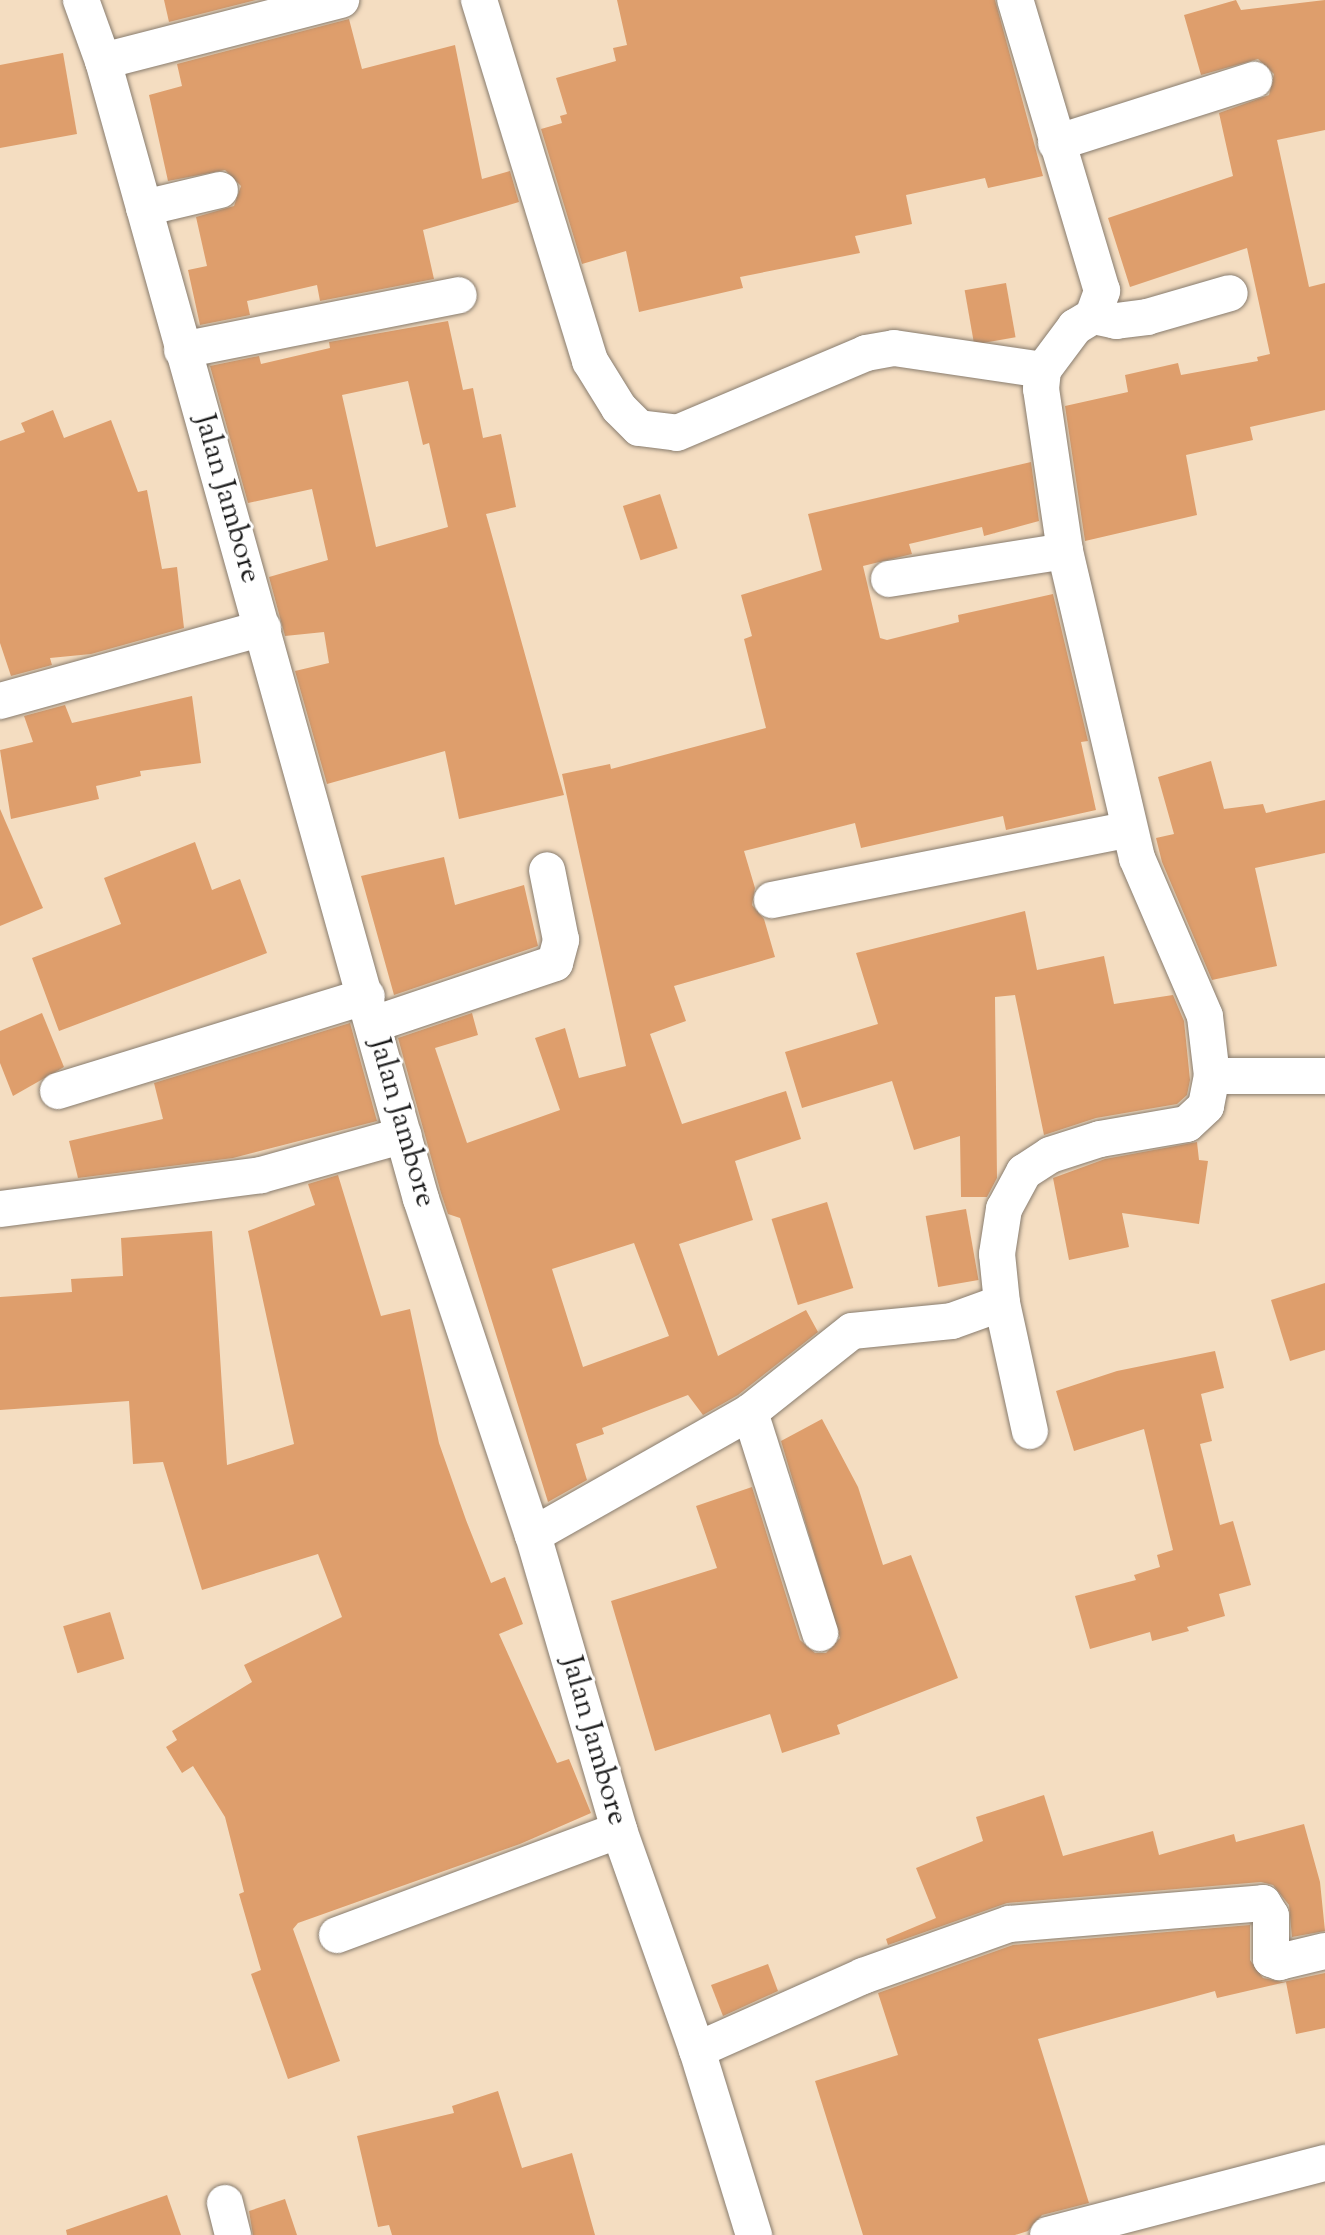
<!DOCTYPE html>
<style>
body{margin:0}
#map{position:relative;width:1325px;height:2235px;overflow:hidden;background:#f4ddc1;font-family:"Sorts Mill Goudy",serif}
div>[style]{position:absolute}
.building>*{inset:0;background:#de9e6c;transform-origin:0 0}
.roads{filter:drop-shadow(0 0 2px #887c6e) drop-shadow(0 0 2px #887c6e)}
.street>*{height:36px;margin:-18px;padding:0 18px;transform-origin:18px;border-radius:18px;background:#fff}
span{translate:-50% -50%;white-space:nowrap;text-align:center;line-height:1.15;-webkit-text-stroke:6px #fff;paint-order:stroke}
.street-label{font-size:30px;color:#1c1c1c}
</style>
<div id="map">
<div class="building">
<div style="clip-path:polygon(164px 0,256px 0,169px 22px)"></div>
<div style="clip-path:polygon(617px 0,995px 0,1043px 176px,988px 188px,985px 178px,906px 195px,912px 224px,855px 236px,860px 253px,740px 277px,743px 288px,639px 312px,626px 251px,582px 264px,541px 129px,562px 123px,560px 116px,567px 114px,556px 78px,616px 61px,613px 48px,627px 45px)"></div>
<div style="clip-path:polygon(1236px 0,1241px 10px,1325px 0,1325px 130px,1277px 140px,1309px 287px,1325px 283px,1325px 410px,1250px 427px,1253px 440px,1186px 455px,1197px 515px,1085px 541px,1065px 406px,1128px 392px,1125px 375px,1178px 363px,1181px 375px,1258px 361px,1257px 357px,1270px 354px,1247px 248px,1130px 287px,1108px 218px,1233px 176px,1219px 113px,1269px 95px,1274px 74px,1258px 59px,1201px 75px,1184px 15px)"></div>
<div style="clip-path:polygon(349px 19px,362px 69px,455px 45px,482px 179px,510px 171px,519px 202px,423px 230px,434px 279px,320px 301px,317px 285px,247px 301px,250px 315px,200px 325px,188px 270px,207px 266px,196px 217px,234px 206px,241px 186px,225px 170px,168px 181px,149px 95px,182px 86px,177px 64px)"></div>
<div style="clip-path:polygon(63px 53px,77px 134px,0 148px,0 65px)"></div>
<div style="left:1006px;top:283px;width:55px;height:42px;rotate:80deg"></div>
<div style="clip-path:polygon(evenodd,448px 321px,463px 390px,473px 388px,483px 438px,501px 434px,516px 507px,486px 514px,564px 795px,459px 819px,445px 751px,327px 784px,295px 671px,329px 663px,324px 632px,285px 636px,269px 577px,328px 560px,312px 489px,248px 503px,210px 366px,259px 356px,261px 364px,330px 348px,329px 342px,448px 321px,408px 381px,423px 445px,429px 443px,448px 527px,376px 547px,342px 395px,408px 381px)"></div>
<div style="clip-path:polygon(53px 410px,64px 438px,111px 420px,138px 492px,147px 490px,162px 569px,177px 567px,184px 628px,91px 654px,50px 658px,52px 665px,11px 676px,0 643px,0 441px,25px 432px,21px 423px)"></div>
<div style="clip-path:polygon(evenodd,1031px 462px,1039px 521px,984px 536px,982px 527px,909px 544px,912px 554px,863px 566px,880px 638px,887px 640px,959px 622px,958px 615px,1053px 594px,1088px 741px,1081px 742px,1096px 810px,1006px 830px,1003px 816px,861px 848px,855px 823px,744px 851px,755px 888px,752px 905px,764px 919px,775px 957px,674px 986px,686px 1021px,650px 1034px,682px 1124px,786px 1091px,801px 1139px,735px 1161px,753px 1220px,679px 1244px,718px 1356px,806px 1310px,818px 1332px,738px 1395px,703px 1415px,688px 1395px,602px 1428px,604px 1434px,576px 1444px,587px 1480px,548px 1502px,460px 1218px,448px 1214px,441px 1193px,398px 1038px,472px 1013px,478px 1035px,435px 1048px,467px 1143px,560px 1110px,535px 1038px,565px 1028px,579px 1078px,626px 1066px,562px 774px,610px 764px,611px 769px,766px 728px,744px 639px,752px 636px,741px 595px,822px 570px,808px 514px,1031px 462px,634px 1243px,669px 1336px,583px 1367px,552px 1269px,634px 1243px)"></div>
<div style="left:660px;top:494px;width:57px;height:39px;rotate:72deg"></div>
<div style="clip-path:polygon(192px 696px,201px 763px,140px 771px,141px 776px,96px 786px,99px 799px,11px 819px,0 750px,33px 742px,24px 716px,65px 705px,72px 723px)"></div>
<div style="clip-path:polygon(1211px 761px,1224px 809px,1263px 804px,1266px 813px,1325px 800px,1325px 853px,1255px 868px,1277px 966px,1212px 980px,1162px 862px,1156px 838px,1174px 834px,1158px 777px)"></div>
<div style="clip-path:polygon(0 809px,43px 908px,0 926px)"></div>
<div style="clip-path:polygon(195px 842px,212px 890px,240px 879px,267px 953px,59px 1031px,32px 958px,121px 924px,104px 878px)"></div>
<div style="clip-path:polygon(444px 857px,455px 905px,524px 885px,538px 946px,394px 995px,361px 876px)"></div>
<div style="clip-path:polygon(1025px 911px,1037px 970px,1104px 956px,1114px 1004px,1173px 995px,1184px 1021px,1190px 1080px,1187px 1095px,1177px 1104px,1096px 1118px,1044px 1135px,1015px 995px,995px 997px,997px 1178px,987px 1197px,961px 1197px,960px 1136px,914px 1150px,892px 1081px,802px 1108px,785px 1052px,878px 1024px,856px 953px)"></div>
<div style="clip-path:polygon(42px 1013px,64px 1067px,13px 1096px,0 1063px,0 1031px)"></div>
<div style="clip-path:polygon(350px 1023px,377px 1121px,233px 1158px,78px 1178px,69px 1141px,163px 1119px,154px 1083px)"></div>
<div style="clip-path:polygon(1197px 1142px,1199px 1160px,1208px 1161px,1199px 1224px,1122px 1213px,1129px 1247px,1069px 1260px,1053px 1178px,1105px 1159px)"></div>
<div style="clip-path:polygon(338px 1175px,381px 1316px,410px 1309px,439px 1443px,466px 1520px,491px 1583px,505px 1577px,523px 1624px,499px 1634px,557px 1763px,569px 1759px,591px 1813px,520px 1844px,298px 1923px,293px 1929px,340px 2061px,288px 2079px,251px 1974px,261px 1970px,239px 1894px,244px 1892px,225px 1817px,193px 1766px,182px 1773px,166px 1747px,177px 1740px,172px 1731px,252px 1682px,244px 1665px,342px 1617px,318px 1554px,202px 1590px,163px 1462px,133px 1464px,129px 1401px,0 1410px,0 1297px,72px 1292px,71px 1279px,123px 1276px,121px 1238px,212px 1231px,227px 1465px,294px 1444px,248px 1231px,315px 1205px,308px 1184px)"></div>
<div style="left:827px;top:1202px;width:90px;height:58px;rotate:73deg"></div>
<div style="left:966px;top:1209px;width:72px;height:41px;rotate:80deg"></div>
<div style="clip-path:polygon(1325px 1283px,1325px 1350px,1290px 1361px,1271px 1300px)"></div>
<div style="clip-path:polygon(1215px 1351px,1224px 1388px,1201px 1394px,1212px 1441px,1200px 1444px,1220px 1525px,1233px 1521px,1251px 1585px,1219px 1594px,1225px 1616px,1187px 1627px,1189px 1631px,1152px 1641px,1150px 1632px,1090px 1649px,1075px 1596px,1136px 1580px,1134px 1575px,1160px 1567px,1157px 1555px,1173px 1550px,1144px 1429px,1074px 1451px,1056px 1391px,1117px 1371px)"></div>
<div style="clip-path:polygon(822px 1419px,858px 1487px,883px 1565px,911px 1555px,958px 1678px,837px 1725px,840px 1734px,782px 1753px,770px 1714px,655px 1751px,611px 1601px,717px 1568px,696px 1506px,752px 1487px,800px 1640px,815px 1653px,826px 1653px,840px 1638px,781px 1441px)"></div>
<div style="left:110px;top:1612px;width:49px;height:49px;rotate:73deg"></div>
<div style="clip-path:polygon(1044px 1795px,1063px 1856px,1153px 1831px,1159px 1855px,1234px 1834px,1236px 1842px,1304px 1824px,1320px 1882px,1325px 1931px,1292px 1937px,1289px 1905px,1273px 1885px,1261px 1882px,1007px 1903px,888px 1945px,886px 1939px,936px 1918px,916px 1868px,983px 1841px,976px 1817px)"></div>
<div style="clip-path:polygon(1250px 1925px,1250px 1960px,1263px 1978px,1283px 1982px,1325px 1973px,1325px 2028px,1296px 2034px,1286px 1982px,1217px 1998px,1215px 1991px,1038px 2039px,1089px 2203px,1042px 2215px,1028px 2231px,1015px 2235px,863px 2235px,815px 2081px,898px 2055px,878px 1993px,1013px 1945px)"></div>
<div style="clip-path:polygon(768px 1964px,778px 1991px,723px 2016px,711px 1985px)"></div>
<div style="clip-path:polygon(498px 2091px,522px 2168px,572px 2153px,595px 2235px,392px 2235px,389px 2225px,378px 2227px,357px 2136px,454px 2113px,452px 2106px)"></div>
<div style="clip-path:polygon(167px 2195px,181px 2235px,67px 2235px,66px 2230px)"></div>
<div style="clip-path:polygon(285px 2199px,297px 2235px,253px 2235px,249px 2211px)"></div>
</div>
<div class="roads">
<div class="street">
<div style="left:81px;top:0;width:65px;rotate:70.2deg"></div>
<div style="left:103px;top:61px;width:1182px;rotate:74.39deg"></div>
<div style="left:421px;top:1199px;width:354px;rotate:71.6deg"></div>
<div style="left:533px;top:1535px;width:307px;rotate:73.7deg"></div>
<div style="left:619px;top:1830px;width:233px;rotate:70.5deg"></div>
<div style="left:697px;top:2050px;width:194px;rotate:72.9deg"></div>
<div style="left:479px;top:0;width:378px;rotate:72.9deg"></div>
<div style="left:590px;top:361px;width:55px;rotate:58.3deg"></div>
<div style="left:619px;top:408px;width:28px;rotate:45deg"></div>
<div style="left:639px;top:428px;width:38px;rotate:7deg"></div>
<div style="left:677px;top:433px;width:205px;rotate:-22.9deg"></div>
<div style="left:866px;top:353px;width:28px;rotate:-10deg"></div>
<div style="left:894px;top:348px;width:151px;rotate:8.4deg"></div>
<div style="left:103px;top:61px;width:246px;rotate:-14.4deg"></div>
<div style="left:1056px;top:143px;width:208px;rotate:-17.7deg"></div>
<div style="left:144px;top:208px;width:78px;rotate:-13.3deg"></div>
<div style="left:1093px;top:316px;width:24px;rotate:12deg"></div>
<div style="left:1116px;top:321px;width:31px;rotate:-7deg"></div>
<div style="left:1147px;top:317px;width:86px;rotate:-16.1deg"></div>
<div style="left:182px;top:350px;width:282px;rotate:-11.2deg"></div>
<div style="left:889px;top:579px;width:178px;rotate:-9deg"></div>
<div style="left:0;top:701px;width:273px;rotate:-15.5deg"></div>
<div style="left:772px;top:900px;width:364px;rotate:-11.2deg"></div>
<div style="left:374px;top:1024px;width:191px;rotate:-18.6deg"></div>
<div style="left:555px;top:963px;width:24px;rotate:-75deg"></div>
<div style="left:561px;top:940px;width:71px;rotate:-101.3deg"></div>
<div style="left:1212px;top:1076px;width:113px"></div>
<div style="left:58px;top:1091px;width:323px;rotate:-17.1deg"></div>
<div style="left:0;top:1209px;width:263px;rotate:-7.4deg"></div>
<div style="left:261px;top:1175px;width:148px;rotate:-15.6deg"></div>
<div style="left:1002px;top:1303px;width:131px;rotate:77.7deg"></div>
<div style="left:750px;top:1412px;width:232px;rotate:72.4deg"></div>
<div style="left:533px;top:1535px;width:249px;rotate:-29.5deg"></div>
<div style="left:750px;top:1412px;width:130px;rotate:-38.5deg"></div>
<div style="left:852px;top:1331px;width:100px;rotate:-5.7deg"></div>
<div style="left:952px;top:1321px;width:53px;rotate:-19.8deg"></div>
<div style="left:1002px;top:1303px;width:49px;rotate:-95.8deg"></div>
<div style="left:997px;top:1254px;width:46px;rotate:-81.2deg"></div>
<div style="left:1004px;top:1209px;width:42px;rotate:-61.6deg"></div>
<div style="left:1024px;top:1172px;width:31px;rotate:-33deg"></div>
<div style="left:1050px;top:1155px;width:52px;rotate:-17.7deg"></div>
<div style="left:1100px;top:1139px;width:88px;rotate:-9.8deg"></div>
<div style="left:1187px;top:1124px;width:26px;rotate:-43deg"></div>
<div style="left:1206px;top:1106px;width:31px;rotate:-79deg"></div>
<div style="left:1212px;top:1076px;width:60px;rotate:-96.7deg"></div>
<div style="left:1205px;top:1016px;width:172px;rotate:-113.3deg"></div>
<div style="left:1137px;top:858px;width:315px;rotate:-103.2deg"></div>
<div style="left:1065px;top:551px;width:164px;rotate:-98.4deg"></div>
<div style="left:1041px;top:389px;width:19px;rotate:-84deg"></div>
<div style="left:1043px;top:370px;width:54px;rotate:-53.3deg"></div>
<div style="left:1075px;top:327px;width:21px;rotate:-31deg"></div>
<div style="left:1093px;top:316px;width:27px;rotate:-70deg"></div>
<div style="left:1102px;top:291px;width:304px;rotate:-106.6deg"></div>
<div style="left:337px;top:1935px;width:301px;rotate:-20.4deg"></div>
<div style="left:697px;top:2050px;width:182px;rotate:-24deg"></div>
<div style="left:863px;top:1976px;width:155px;rotate:-19.6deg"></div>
<div style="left:1009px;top:1924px;width:255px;rotate:-4.7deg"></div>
<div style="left:1263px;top:1903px;width:15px;rotate:58deg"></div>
<div style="left:1271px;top:1916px;width:43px;rotate:90deg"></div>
<div style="left:1271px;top:1959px;width:9px;rotate:21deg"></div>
<div style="left:1279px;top:1962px;width:47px;rotate:-13.4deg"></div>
<div style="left:225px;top:2203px;width:33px;rotate:76deg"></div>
<div style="left:1048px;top:2235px;width:286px;rotate:-14.6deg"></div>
</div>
</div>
<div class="street-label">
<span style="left:226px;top:499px;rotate:74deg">Jalan Jambore</span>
<span style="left:401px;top:1123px;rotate:74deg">Jalan Jambore</span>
<span style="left:593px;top:1741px;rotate:74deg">Jalan Jambore</span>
</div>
</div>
